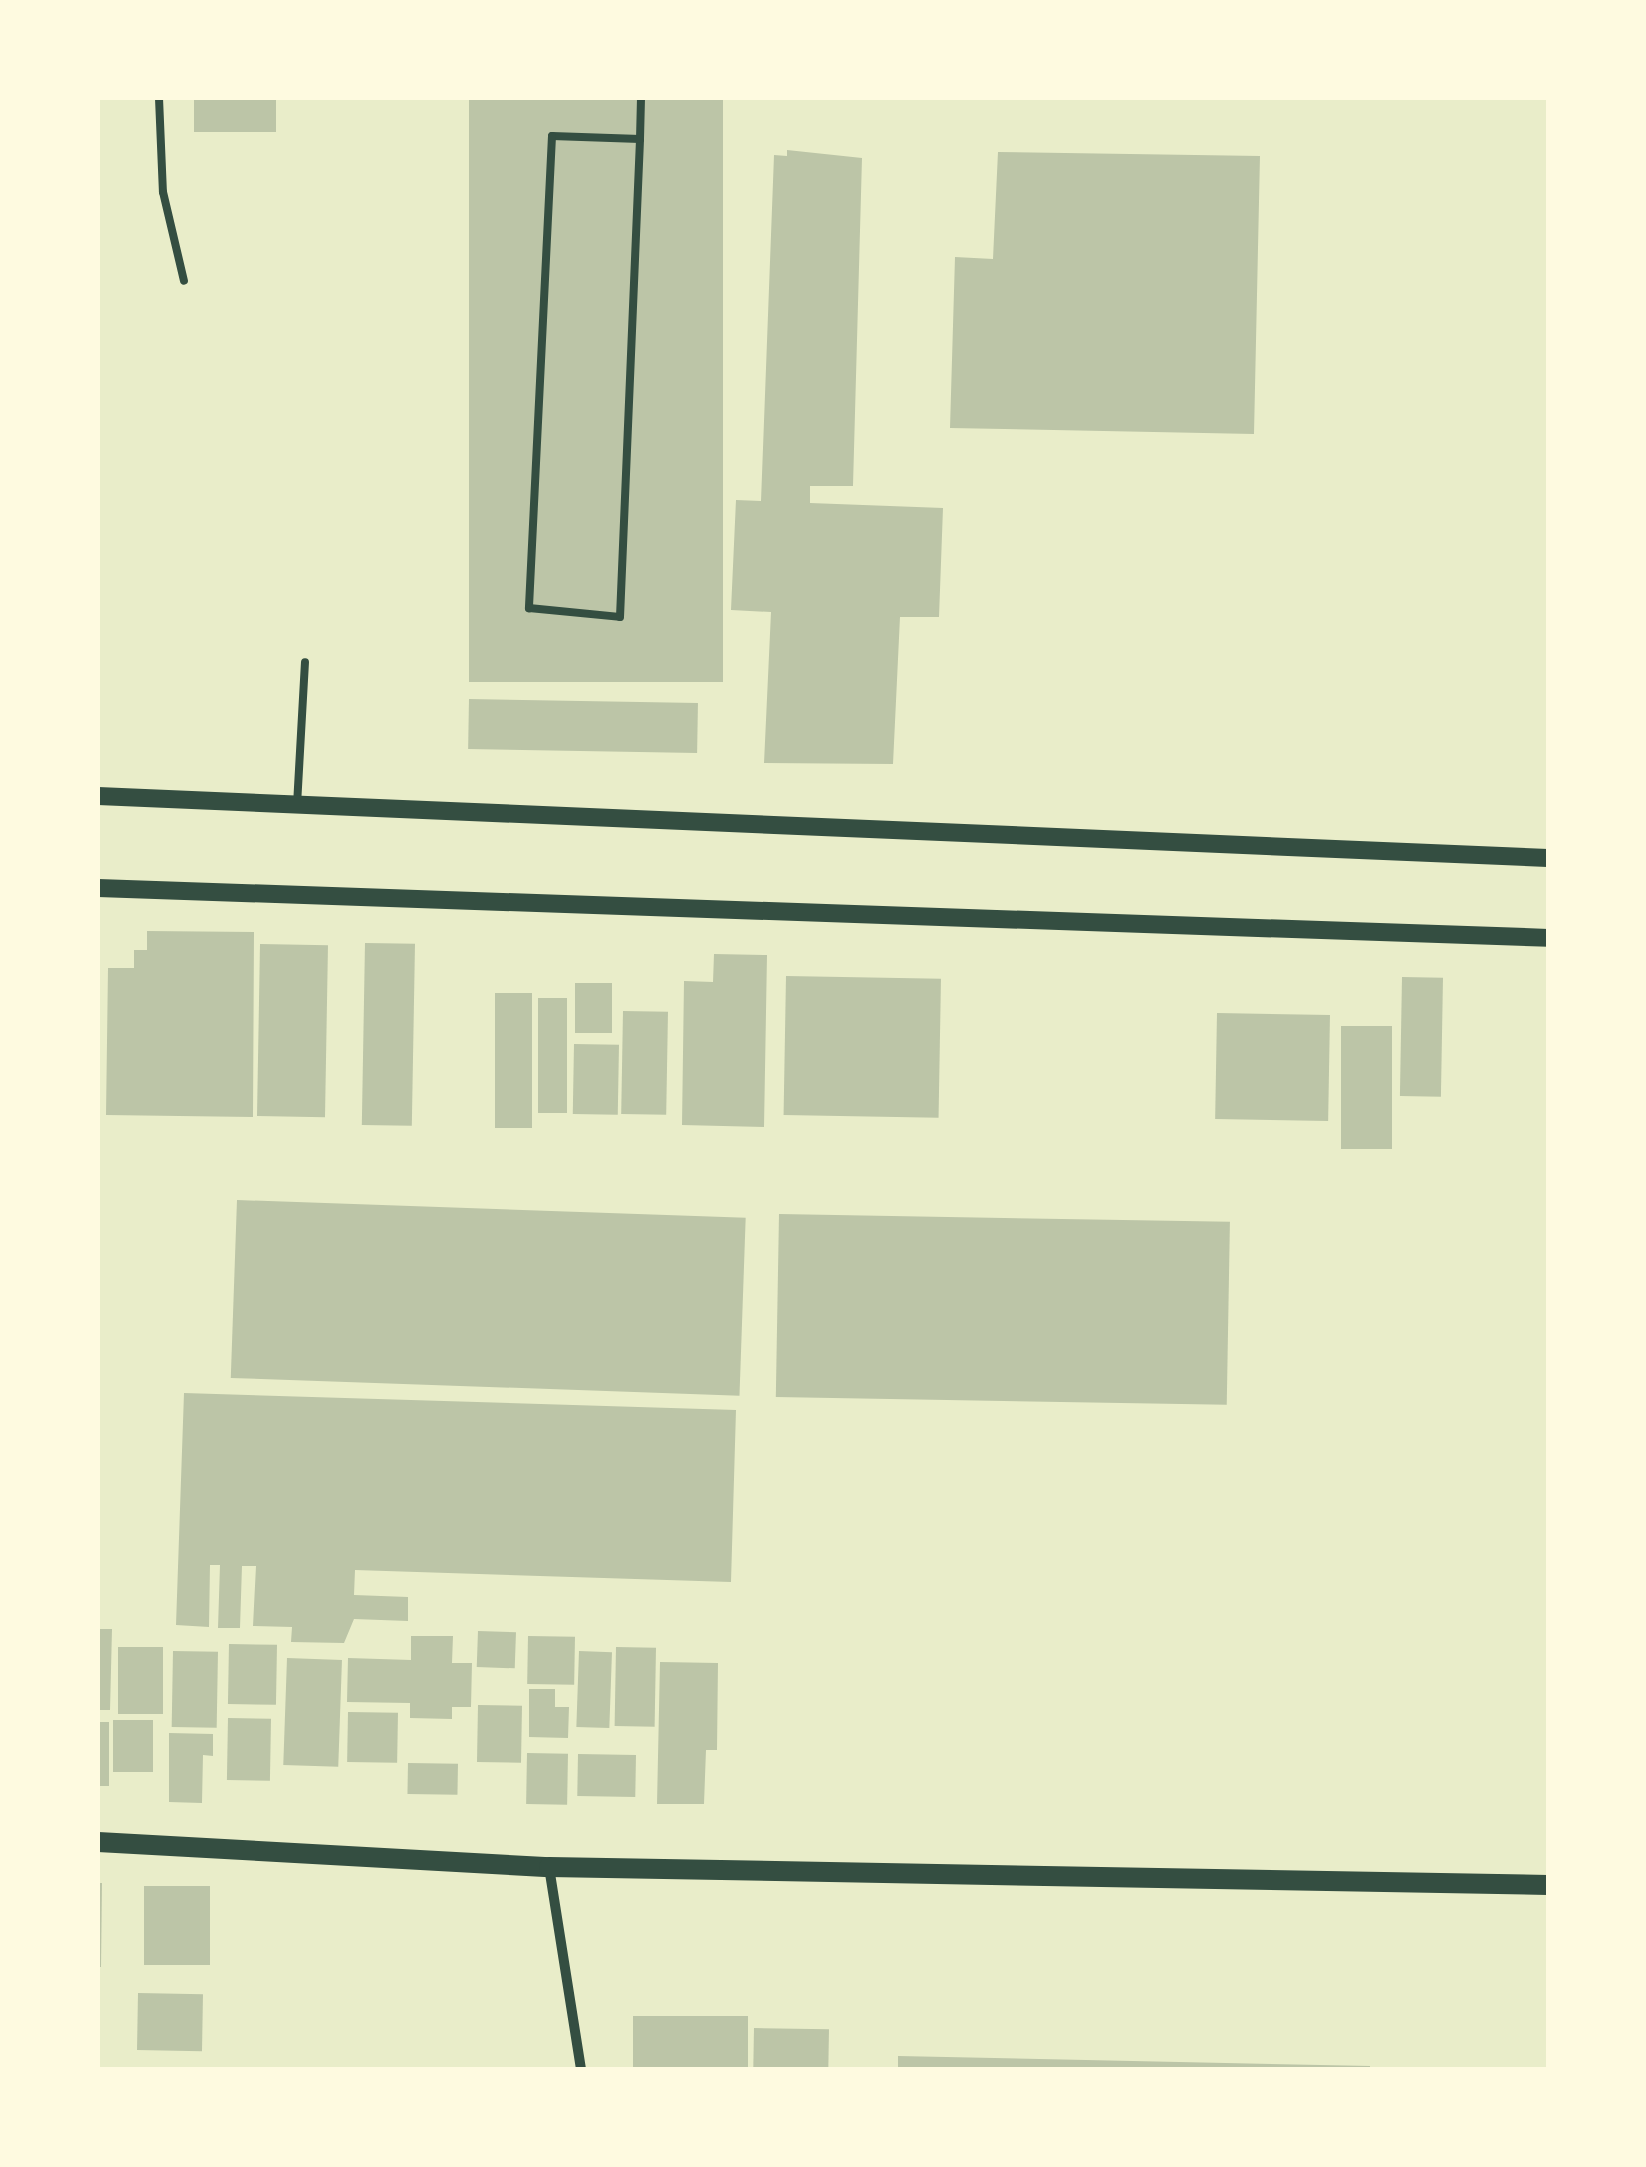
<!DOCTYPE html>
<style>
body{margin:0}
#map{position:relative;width:1646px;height:2167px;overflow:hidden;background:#e9edc9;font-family:"Archivo Narrow",sans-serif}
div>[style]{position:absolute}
.building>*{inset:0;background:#bcc5a7;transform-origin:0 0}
.service>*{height:8px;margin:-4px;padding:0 4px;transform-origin:4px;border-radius:4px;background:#344e41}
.minor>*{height:10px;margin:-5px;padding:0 5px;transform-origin:5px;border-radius:5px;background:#344e41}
.tertiary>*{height:18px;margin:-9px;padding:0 9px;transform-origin:9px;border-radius:9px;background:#344e41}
.secondary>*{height:20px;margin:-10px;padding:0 10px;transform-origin:10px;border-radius:10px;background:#344e41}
span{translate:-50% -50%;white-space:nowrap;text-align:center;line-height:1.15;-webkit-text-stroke:9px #fefae0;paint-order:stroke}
.frame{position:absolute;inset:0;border:100px solid #fefae0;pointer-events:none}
</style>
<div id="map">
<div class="building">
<div style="left:194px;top:98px;width:82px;height:34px"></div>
<div style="left:469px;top:98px;width:254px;height:584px"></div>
<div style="clip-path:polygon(787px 150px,862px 158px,853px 486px,810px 486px,810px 503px,943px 508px,939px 617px,900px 617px,893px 764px,764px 763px,771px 612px,731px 610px,736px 500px,761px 501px,774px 155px,787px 156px)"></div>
<div style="clip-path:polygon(998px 152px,1260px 156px,1254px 434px,950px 428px,955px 257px,993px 259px)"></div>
<div style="left:469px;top:699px;width:229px;height:50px;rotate:1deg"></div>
<div style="clip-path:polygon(147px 931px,254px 932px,253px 1117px,106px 1115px,108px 968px,134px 968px,134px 950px,147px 950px)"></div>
<div style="left:365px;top:943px;width:50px;height:182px;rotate:1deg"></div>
<div style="left:260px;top:944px;width:68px;height:172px;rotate:1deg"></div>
<div style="clip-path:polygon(714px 954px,767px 955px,764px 1127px,682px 1125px,684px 981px,713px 982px)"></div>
<div style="left:786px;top:976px;width:155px;height:139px;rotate:1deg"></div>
<div style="left:1402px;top:977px;width:41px;height:119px;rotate:1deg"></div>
<div style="left:575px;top:983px;width:37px;height:50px"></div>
<div style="left:495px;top:993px;width:37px;height:135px"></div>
<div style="left:538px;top:998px;width:29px;height:115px"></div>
<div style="left:623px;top:1011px;width:45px;height:103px;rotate:1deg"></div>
<div style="left:1217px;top:1013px;width:113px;height:106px;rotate:1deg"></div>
<div style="left:1341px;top:1026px;width:51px;height:123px"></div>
<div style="left:574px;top:1044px;width:45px;height:70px;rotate:1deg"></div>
<div style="left:237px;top:1200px;width:509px;height:178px;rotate:2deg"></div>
<div style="left:779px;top:1214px;width:451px;height:183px;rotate:1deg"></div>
<div style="clip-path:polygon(184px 1393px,736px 1410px,731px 1582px,355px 1570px,354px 1595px,408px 1597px,408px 1621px,354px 1619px,344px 1643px,291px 1642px,292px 1627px,253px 1626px,256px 1566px,242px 1566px,240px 1628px,218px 1628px,220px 1565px,210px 1565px,209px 1627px,176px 1625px)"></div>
<div style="clip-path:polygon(98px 1629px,112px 1629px,110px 1710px,98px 1710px)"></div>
<div style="left:478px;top:1631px;width:38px;height:36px;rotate:2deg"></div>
<div style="clip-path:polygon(411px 1636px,453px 1636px,452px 1663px,472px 1663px,471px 1707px,452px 1707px,452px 1719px,410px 1718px,410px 1703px,347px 1702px,348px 1658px,411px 1660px)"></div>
<div style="left:528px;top:1636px;width:47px;height:48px;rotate:1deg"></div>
<div style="left:229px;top:1644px;width:48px;height:60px;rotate:1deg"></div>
<div style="left:118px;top:1647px;width:45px;height:67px"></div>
<div style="left:616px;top:1647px;width:40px;height:79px;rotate:1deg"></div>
<div style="left:173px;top:1651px;width:45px;height:76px;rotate:1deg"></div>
<div style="left:579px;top:1651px;width:33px;height:76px;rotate:2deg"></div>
<div style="left:287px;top:1658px;width:55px;height:107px;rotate:2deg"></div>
<div style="clip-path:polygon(660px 1662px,718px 1663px,717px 1750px,706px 1750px,704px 1804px,657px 1804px)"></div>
<div style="clip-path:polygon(529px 1689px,555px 1689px,555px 1707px,569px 1707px,568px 1738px,529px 1737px)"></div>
<div style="left:478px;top:1705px;width:44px;height:57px;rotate:1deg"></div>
<div style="left:348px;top:1712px;width:50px;height:50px;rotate:1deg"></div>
<div style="left:228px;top:1718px;width:43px;height:62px;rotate:1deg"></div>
<div style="left:113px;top:1720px;width:40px;height:52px"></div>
<div style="left:98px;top:1722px;width:11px;height:64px"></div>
<div style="clip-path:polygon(169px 1733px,213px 1734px,213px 1756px,203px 1755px,202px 1803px,169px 1802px)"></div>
<div style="left:527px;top:1753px;width:41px;height:51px;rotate:1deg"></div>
<div style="left:578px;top:1754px;width:58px;height:42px;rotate:1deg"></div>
<div style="left:408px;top:1763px;width:50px;height:31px;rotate:1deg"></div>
<div style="clip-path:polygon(98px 1883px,102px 1883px,101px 1967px,98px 1967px)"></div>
<div style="left:144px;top:1886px;width:66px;height:79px"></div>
<div style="left:138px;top:1993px;width:65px;height:57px;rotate:1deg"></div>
<div style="left:633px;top:2016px;width:115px;height:54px"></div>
<div style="left:754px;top:2028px;width:75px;height:42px;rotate:1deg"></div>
<div style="clip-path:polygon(898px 2056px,1370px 2066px,1370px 2070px,898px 2070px)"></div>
</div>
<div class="service">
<div style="left:159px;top:98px;width:94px;rotate:87.6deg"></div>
<div style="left:163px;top:192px;width:91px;rotate:76.7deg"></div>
<div style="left:640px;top:139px;width:88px;rotate:-178deg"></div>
<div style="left:552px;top:136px;width:473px;rotate:92.8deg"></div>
<div style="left:529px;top:608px;width:91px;rotate:5.6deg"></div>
<div style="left:620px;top:617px;width:478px;rotate:-87.6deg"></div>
<div style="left:640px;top:139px;width:41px;rotate:-88.6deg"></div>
<div style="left:297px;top:805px;width:143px;rotate:-86.8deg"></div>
</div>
<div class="minor">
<div style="left:549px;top:1867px;width:206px;rotate:81deg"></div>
</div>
<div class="tertiary">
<div style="left:98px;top:796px;width:1451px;rotate:2.45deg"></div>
<div style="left:98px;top:888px;width:1451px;rotate:1.97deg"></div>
</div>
<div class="secondary">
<div style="left:98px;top:1842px;width:452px;rotate:3.2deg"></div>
<div style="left:549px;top:1867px;width:999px;rotate:1.03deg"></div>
</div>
<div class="frame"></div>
</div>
